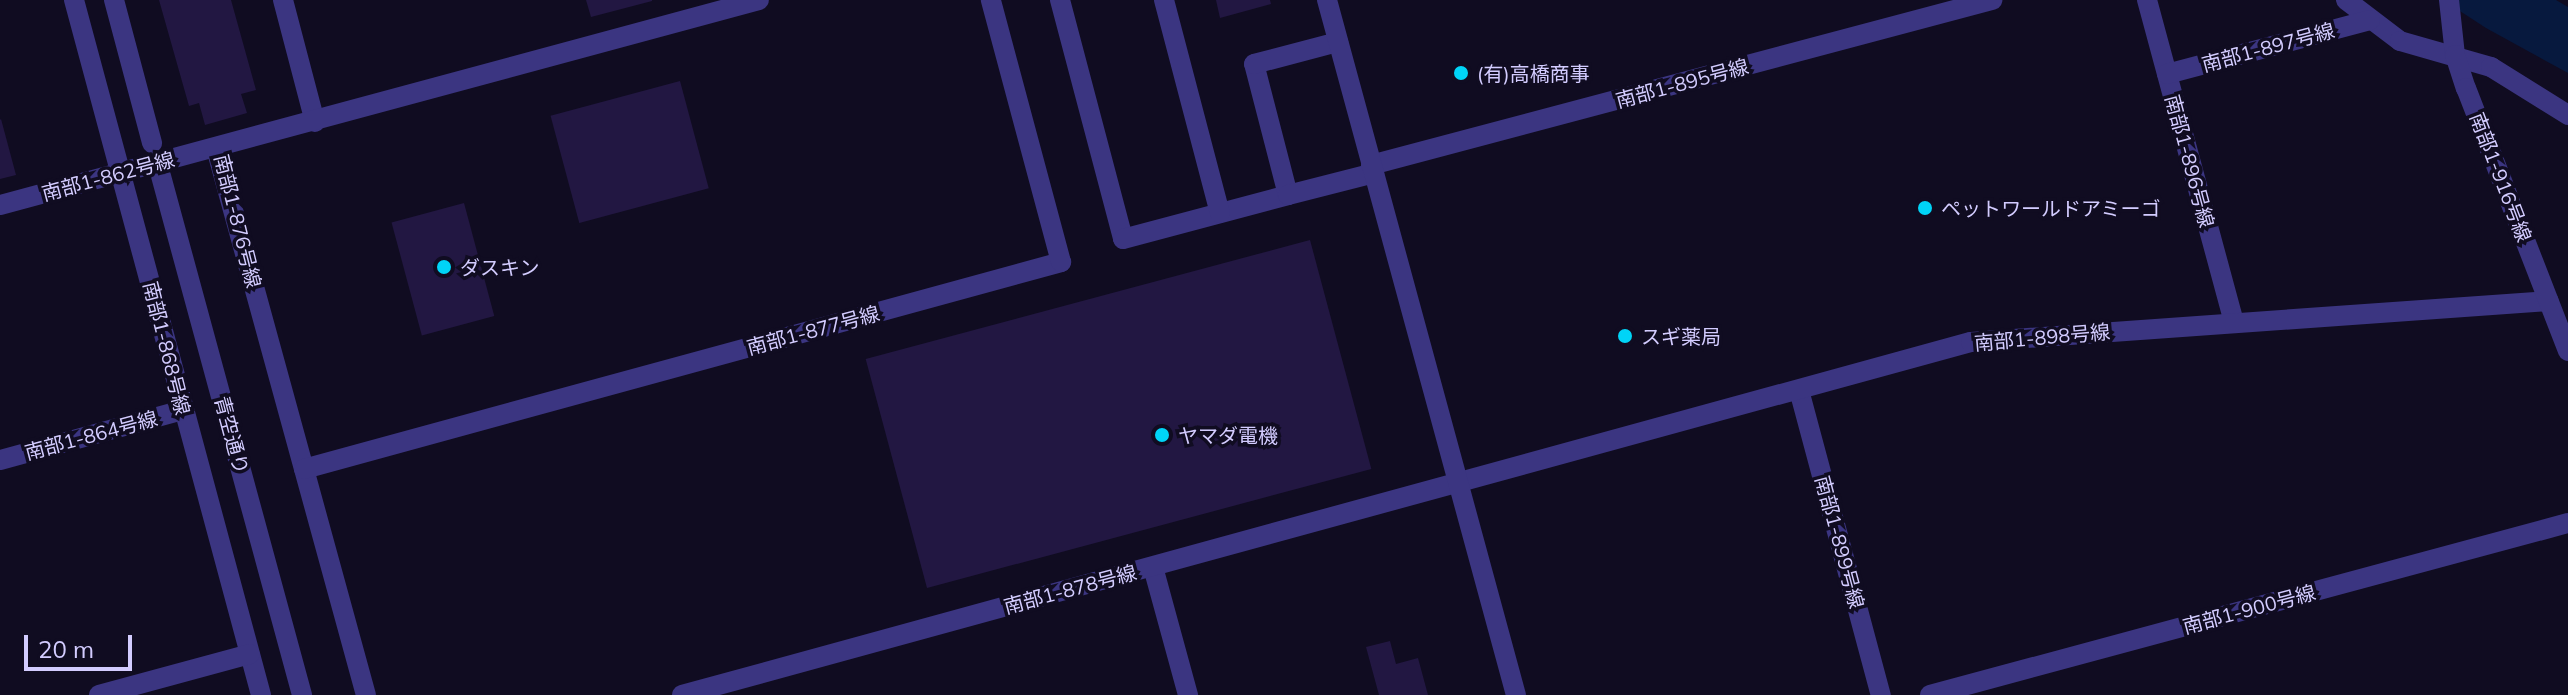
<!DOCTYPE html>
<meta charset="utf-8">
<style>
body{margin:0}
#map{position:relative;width:2568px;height:695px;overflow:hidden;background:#100c21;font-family:Mulish,"Noto Sans JP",sans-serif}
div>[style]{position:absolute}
.water>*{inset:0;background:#07193e}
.building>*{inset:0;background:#221742;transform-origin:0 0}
.service>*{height:20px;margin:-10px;padding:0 10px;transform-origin:10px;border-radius:10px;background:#3b3581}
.pedestrian>*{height:20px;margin:-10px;padding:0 10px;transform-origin:10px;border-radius:10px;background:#3b3581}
.minor>*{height:20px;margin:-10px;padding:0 10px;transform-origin:10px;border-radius:10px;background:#3b3581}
.tertiary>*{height:20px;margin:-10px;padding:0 10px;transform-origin:10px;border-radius:10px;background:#3b3581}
.dots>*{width:22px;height:22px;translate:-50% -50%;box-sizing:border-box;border:4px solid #100c21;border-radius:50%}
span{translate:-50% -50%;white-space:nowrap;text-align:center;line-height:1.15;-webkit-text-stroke:7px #100c21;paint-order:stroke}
.street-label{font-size:20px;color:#d3ccff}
.poi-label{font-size:20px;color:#d3ccff}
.left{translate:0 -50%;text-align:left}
.scale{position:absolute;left:24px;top:635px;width:108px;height:36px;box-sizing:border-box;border:4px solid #d3ccff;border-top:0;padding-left:10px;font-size:24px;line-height:28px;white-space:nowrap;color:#d3ccff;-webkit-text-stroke:6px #100c21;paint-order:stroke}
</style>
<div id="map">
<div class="water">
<div style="clip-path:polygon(2443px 0,2556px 0,2568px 7px,2568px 73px,2486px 28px)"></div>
</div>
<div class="building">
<div style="clip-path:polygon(159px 0,231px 0,256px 90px,241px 94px,247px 113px,205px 125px,199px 103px,189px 106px)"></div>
<div style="clip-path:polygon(586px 0,652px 0,652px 1px,591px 17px)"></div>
<div style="clip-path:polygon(1216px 0,1270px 0,1271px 4px,1220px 18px)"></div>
<div style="left:680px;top:81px;width:111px;height:134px;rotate:75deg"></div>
<div style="clip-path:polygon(1px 119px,16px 175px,0 179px,0 120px)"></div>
<div style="left:464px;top:203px;width:117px;height:75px;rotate:75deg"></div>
<div style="left:1310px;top:240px;width:237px;height:460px;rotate:75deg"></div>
<div style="clip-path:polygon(1390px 641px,1396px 664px,1418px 658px,1428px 695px,1379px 695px,1366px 647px)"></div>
</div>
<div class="service">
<div style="left:1060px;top:0;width:247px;rotate:75.2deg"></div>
<div style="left:1123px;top:239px;width:171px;rotate:-14.9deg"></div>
<div style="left:1288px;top:195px;width:135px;rotate:-104.5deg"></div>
<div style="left:1254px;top:64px;width:87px;rotate:-14.7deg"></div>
<div style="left:1164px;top:0;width:220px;rotate:75.3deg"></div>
<div style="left:1288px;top:195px;width:89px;rotate:-14.3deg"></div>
</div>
<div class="pedestrian">
<div style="left:114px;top:0;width:148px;rotate:75.1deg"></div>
<div style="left:161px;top:176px;width:538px;rotate:74.8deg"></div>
</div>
<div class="minor">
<div style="left:74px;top:0;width:720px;rotate:74.94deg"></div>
<div style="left:283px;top:0;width:126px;rotate:75.3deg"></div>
<div style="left:2147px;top:0;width:334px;rotate:74.9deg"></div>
<div style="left:2346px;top:0;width:68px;rotate:37.2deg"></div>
<div style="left:2400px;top:41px;width:95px;rotate:15.9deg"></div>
<div style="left:2491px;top:67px;width:91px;rotate:31.9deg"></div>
<div style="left:2167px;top:74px;width:210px;rotate:-14.9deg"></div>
<div style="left:216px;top:148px;width:567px;rotate:74.67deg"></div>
<div style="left:1371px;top:165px;width:643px;rotate:-14.88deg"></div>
<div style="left:0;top:205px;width:786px;rotate:-15.11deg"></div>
<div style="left:1799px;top:390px;width:316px;rotate:75deg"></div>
<div style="left:0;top:460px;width:190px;rotate:-15.3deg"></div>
<div style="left:304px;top:469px;width:785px;rotate:-15.29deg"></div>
<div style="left:1061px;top:262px;width:271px;rotate:-105deg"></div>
<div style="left:1153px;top:567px;width:133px;rotate:74.7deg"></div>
<div style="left:99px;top:695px;width:156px;rotate:-15.2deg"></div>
<div style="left:682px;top:695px;width:1336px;rotate:-15.32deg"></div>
<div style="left:1971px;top:342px;width:579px;rotate:-4.06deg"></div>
<div style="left:1930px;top:695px;width:661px;rotate:-15.09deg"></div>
</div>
<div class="tertiary">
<div style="left:1327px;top:0;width:720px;rotate:74.79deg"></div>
<div style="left:2449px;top:0;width:55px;rotate:83.8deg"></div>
<div style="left:2455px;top:55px;width:35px;rotate:72deg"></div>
<div style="left:2466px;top:88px;width:282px;rotate:68.8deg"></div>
</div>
<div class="dots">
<div style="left:1461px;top:73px;background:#00d4f7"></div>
<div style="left:1925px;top:208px;background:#00d4f7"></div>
<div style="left:444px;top:267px;background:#00d4f7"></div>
<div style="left:1625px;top:336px;background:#00d4f7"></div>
<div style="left:1162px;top:435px;background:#00d4f7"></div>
</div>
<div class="street-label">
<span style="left:2268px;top:47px;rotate:-15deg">南部1-897号線</span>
<span style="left:1682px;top:83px;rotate:-15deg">南部1-895号線</span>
<span style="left:2190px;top:161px;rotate:75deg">南部1-896号線</span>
<span style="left:108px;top:176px;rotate:-15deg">南部1-862号線</span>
<span style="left:2501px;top:177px;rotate:69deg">南部1-916号線</span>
<span style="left:238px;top:221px;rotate:76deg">南部1-876号線</span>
<span style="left:813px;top:330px;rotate:-15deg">南部1-877号線</span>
<span style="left:2042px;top:337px;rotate:-5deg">南部1-898号線</span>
<span style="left:167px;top:348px;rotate:76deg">南部1-868号線</span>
<span style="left:91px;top:435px;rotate:-15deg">南部1-864号線</span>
<span style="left:232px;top:435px;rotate:75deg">青空通り</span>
<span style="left:1840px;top:542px;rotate:75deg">南部1-899号線</span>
<span style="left:1070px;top:589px;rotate:-15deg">南部1-878号線</span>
<span style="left:2249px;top:609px;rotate:-15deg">南部1-900号線</span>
</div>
<div class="poi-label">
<span class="left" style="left:1477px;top:73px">(有)高橋商事</span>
<span class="left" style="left:1941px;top:208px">ペットワールドアミーゴ</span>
<span class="left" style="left:460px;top:267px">ダスキン</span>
<span class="left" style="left:1641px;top:336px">スギ薬局</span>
<span class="left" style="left:1178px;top:435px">ヤマダ電機</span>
</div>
<div class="scale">20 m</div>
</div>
